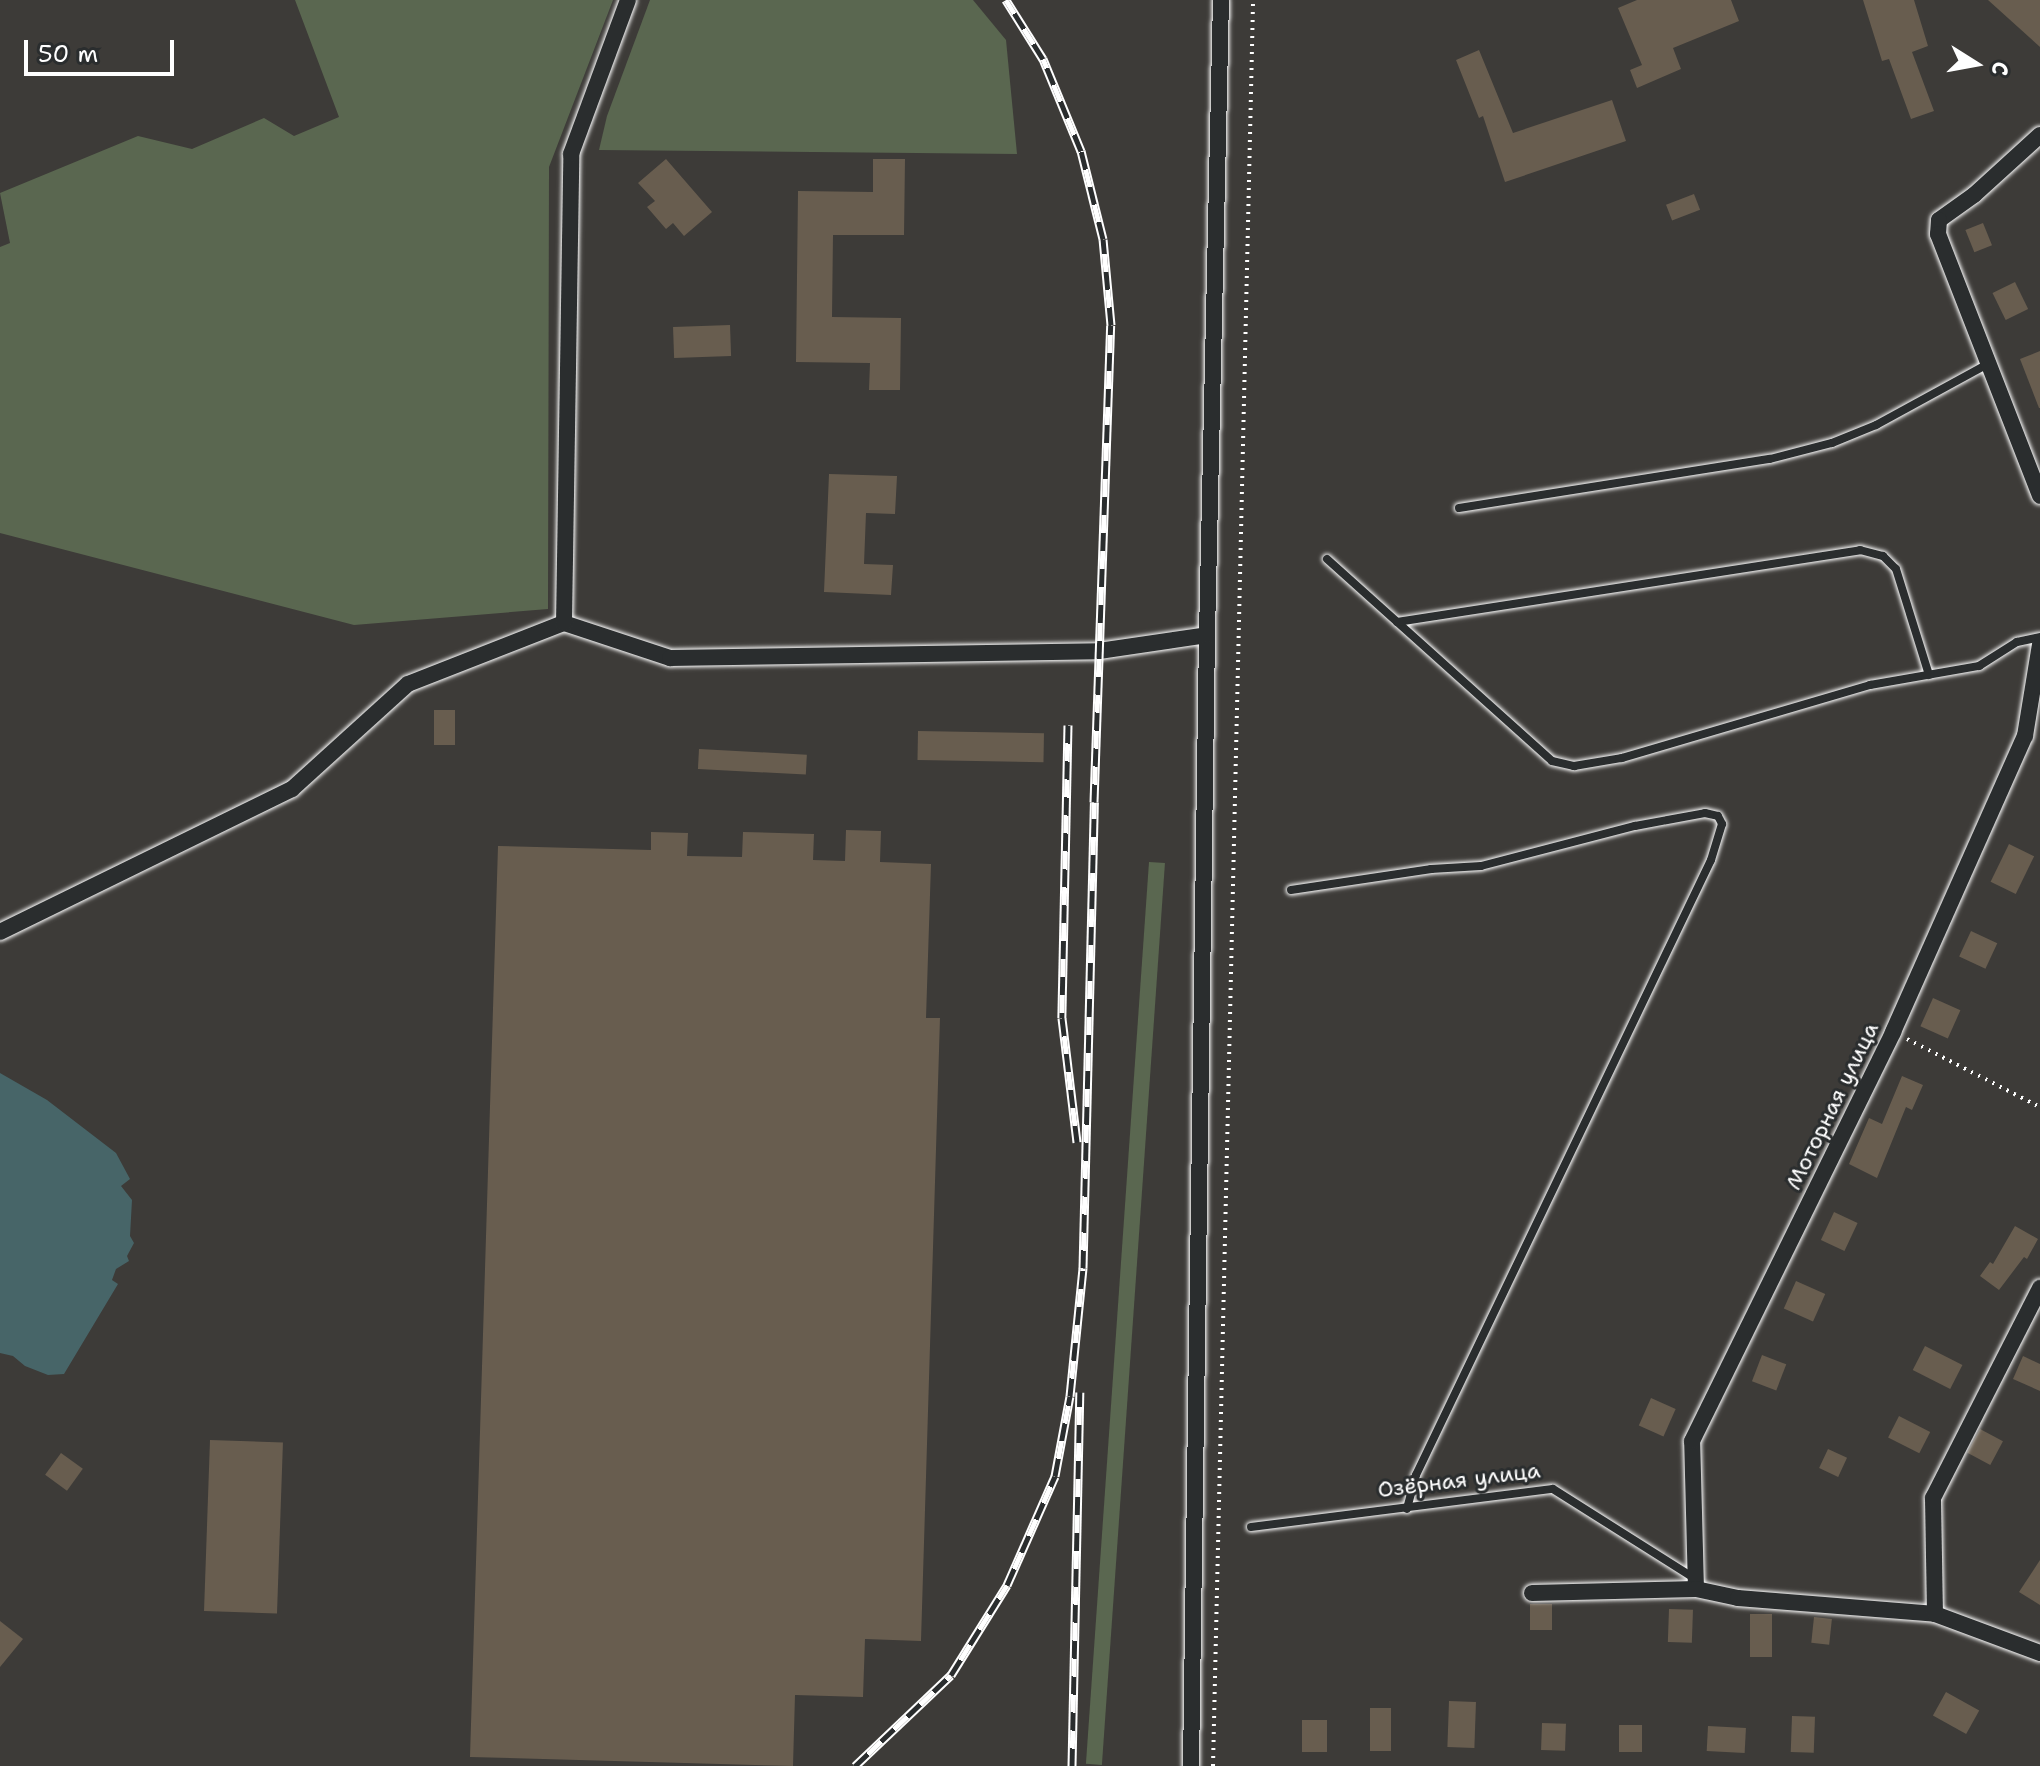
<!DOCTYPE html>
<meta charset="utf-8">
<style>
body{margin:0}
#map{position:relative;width:2040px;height:1766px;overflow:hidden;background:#3d3b38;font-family:"Shantell Sans",sans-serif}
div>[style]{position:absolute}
.green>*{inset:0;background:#5a6750;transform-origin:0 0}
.water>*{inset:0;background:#476568}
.building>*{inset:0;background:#685d4f;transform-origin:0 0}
.path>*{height:4px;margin-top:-2px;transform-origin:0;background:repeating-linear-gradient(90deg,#fff 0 2px,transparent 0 8px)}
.roads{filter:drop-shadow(0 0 2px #fff) drop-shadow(0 0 2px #fff)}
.service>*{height:8px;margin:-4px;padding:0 4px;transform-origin:4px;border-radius:4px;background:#2a2d2e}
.minor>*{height:16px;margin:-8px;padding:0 8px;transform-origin:8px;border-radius:8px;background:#2a2d2e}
.rail>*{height:9px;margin-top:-4.5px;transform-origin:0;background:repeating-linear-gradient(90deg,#2a2d2e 0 18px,#fff 0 36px);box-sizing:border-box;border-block:2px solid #fff}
span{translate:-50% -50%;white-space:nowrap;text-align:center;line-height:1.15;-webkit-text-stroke:6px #2a2d2e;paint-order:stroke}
.street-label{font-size:22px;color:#fff}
.north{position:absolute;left:1936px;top:24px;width:80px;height:80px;-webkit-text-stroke:6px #2a2d2e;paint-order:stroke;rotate:101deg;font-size:22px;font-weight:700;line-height:32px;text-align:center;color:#fff}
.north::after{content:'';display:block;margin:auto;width:28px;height:36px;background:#fff;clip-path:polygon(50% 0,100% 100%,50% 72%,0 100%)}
.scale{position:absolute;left:24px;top:40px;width:150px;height:36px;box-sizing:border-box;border:4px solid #fff;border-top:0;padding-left:10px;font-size:24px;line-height:28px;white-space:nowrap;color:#fff;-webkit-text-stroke:6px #2a2d2e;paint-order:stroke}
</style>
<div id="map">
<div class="green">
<div style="clip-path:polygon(295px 0,613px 0,549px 167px,548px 609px,354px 625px,0 533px,0 247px,10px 243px,0 193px,138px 136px,192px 149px,264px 118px,294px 136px,339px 117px)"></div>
<div style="clip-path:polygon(650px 0,973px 0,1006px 40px,1017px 154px,599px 150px,607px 116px)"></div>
<div style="left:1149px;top:862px;width:16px;height:904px;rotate:4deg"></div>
</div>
<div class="water">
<div style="clip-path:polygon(0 1073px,47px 1100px,116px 1153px,130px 1179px,121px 1186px,132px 1200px,130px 1236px,134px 1243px,127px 1256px,129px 1261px,116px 1269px,112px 1280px,118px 1284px,64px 1374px,48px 1375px,25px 1366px,13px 1356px,0 1353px)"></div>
</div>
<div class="building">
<div style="clip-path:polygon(1637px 0,1731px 0,1739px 21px,1673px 48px,1681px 69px,1637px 88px,1630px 70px,1642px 65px,1618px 8px)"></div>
<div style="clip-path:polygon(1863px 0,1914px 0,1928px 46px,1912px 52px,1934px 111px,1911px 119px,1889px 59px,1882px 61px)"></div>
<div style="clip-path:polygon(1988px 0,2040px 0,2040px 47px)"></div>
<div style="clip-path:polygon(1479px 50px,1513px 133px,1612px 100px,1626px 141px,1505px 182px,1483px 116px,1479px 118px,1456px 60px)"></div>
<div style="clip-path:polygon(666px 159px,712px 212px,684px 236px,673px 223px,666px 229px,647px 207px,655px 201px,638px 183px)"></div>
<div style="clip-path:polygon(873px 159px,905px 159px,904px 235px,833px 235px,832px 317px,901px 318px,900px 390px,869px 390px,870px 363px,796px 362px,798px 191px,873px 192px)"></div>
<div style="left:1694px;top:194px;width:17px;height:30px;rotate:69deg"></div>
<div style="left:1983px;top:223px;width:24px;height:19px;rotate:68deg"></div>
<div style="left:2015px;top:282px;width:30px;height:25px;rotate:64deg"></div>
<div style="left:730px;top:325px;width:31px;height:57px;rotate:88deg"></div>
<div style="clip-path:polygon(2040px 351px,2040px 408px,2039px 408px,2020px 359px)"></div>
<div style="clip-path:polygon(829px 474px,897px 476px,895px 514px,866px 513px,864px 564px,893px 565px,891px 595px,824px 592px)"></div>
<div style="left:434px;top:710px;width:21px;height:35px"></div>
<div style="left:918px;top:731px;width:126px;height:29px;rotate:1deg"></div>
<div style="left:699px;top:749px;width:108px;height:20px;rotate:3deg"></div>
<div style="clip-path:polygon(846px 830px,881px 831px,880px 862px,931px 864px,926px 1018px,940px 1018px,921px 1641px,865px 1639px,863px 1697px,795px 1695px,793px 1766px,470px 1757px,498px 846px,651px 850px,651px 832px,688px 833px,687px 856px,742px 857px,743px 832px,814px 834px,813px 860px,845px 861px)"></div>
<div style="left:2009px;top:844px;width:28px;height:42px;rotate:26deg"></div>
<div style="left:1971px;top:931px;width:29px;height:28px;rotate:25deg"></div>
<div style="left:1933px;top:998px;width:30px;height:31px;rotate:24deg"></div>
<div style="clip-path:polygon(1902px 1076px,1923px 1085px,1912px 1110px,1906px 1107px,1877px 1178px,1849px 1164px,1869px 1118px,1882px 1124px)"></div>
<div style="left:1834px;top:1212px;width:26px;height:31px;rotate:25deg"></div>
<div style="clip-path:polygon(2015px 1226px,2038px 1239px,2027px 1259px,2024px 1257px,1999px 1290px,1980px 1276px,1990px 1262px,1993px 1264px)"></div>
<div style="left:1796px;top:1281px;width:32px;height:30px;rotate:24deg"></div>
<div style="left:1925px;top:1346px;width:42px;height:27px;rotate:27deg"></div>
<div style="left:1762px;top:1355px;width:26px;height:28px;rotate:21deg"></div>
<div style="clip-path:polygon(2023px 1356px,2040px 1364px,2040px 1391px,2013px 1379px)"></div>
<div style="left:1651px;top:1398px;width:27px;height:30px;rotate:24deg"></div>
<div style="left:1899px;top:1416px;width:35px;height:24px;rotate:27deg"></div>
<div style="left:1980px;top:1429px;width:26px;height:27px;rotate:28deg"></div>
<div style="left:210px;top:1440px;width:73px;height:171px;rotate:2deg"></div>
<div style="left:1828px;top:1449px;width:21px;height:21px;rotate:25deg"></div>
<div style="left:61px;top:1453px;width:27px;height:27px;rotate:36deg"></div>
<div style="clip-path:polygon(2040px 1560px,2040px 1605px,2019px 1592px)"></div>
<div style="left:1530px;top:1604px;width:22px;height:26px"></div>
<div style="left:1669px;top:1609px;width:24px;height:33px;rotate:2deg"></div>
<div style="left:1750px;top:1614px;width:22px;height:43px"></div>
<div style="left:1814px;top:1617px;width:18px;height:26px;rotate:6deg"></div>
<div style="clip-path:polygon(0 1621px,23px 1639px,0 1667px)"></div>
<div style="left:1946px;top:1692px;width:38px;height:27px;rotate:29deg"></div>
<div style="left:1449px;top:1701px;width:27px;height:46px;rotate:2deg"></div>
<div style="left:1370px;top:1708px;width:21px;height:43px"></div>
<div style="left:1792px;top:1716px;width:23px;height:36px;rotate:2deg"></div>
<div style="left:1302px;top:1720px;width:25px;height:32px"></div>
<div style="left:1542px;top:1723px;width:24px;height:27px;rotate:2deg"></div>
<div style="left:1619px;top:1725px;width:23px;height:27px"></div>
<div style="left:1708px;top:1726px;width:38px;height:25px;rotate:3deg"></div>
</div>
<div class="path">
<div style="left:1907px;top:1039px;width:149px;rotate:27.1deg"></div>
<div style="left:1213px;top:1766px;width:1766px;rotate:-88.7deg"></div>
</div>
<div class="roads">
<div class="service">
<div style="left:1459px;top:508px;width:315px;rotate:-9deg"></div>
<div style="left:1770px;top:459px;width:64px;rotate:-14.5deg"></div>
<div style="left:1832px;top:443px;width:48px;rotate:-22.2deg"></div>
<div style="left:1876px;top:425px;width:128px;rotate:-28.6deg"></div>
<div style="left:1327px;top:559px;width:302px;rotate:41.9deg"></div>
<div style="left:1552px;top:761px;width:23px;rotate:13deg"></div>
<div style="left:1574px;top:766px;width:49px;rotate:-9.5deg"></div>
<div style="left:1622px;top:758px;width:259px;rotate:-16.4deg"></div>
<div style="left:1870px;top:685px;width:111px;rotate:-9.9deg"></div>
<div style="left:1979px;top:666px;width:45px;rotate:-32.3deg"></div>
<div style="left:2017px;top:642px;width:24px;rotate:-12deg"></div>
<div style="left:1397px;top:622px;width:469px;rotate:-8.8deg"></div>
<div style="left:1860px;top:550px;width:24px;rotate:15deg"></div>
<div style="left:1883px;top:556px;width:18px;rotate:45deg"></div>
<div style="left:1896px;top:569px;width:111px;rotate:72.7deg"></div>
<div style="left:1291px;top:890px;width:142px;rotate:-8.5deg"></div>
<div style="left:1431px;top:869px;width:50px;rotate:-3.4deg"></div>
<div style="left:1481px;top:866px;width:159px;rotate:-14.6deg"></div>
<div style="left:1635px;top:826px;width:71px;rotate:-10.5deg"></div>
<div style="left:1705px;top:813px;width:13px;rotate:13deg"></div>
<div style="left:1718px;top:816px;width:9px;rotate:63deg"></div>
<div style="left:1722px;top:824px;width:38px;rotate:107deg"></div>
<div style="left:1711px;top:860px;width:682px;rotate:115.63deg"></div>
<div style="left:1416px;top:1475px;width:35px;rotate:105deg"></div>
<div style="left:1251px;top:1527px;width:304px;rotate:-7.2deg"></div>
<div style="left:1553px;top:1489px;width:167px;rotate:32.3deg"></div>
</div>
<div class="minor">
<div style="left:2040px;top:135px;width:89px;rotate:137.7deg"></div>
<div style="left:1974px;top:195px;width:43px;rotate:144.5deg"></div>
<div style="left:1939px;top:220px;width:14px;rotate:94deg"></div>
<div style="left:1938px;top:234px;width:281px;rotate:68.7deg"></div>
<div style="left:564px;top:623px;width:112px;rotate:18.3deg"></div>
<div style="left:670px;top:658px;width:429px;rotate:-0.9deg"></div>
<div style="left:1099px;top:651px;width:109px;rotate:-8.4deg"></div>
<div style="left:0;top:932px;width:325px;rotate:-26.1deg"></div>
<div style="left:292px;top:789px;width:156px;rotate:-42.2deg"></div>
<div style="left:408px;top:684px;width:168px;rotate:-21.4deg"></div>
<div style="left:564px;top:623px;width:469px;rotate:-89.1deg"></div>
<div style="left:571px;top:154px;width:164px;rotate:-69.7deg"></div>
<div style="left:1696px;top:1589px;width:148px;rotate:-91.5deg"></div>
<div style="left:1692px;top:1441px;width:456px;rotate:-63.8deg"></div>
<div style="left:1893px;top:1032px;width:324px;rotate:-66deg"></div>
<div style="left:2025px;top:736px;width:93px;rotate:-80.7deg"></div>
<div style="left:1532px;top:1593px;width:164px;rotate:-1.4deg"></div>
<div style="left:1696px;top:1589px;width:43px;rotate:12.1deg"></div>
<div style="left:1738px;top:1598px;width:198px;rotate:4.6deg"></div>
<div style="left:1935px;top:1614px;width:112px;rotate:20.4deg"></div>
<div style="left:1935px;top:1614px;width:116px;rotate:-91deg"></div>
<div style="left:1933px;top:1498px;width:236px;rotate:-63deg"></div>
<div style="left:1191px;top:1766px;width:1131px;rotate:-89.19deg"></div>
<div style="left:1207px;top:635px;width:635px;rotate:-88.74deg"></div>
</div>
</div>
<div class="rail">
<div style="left:1068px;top:725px;width:293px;rotate:91.2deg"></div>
<div style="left:1062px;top:1018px;width:125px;rotate:83.1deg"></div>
<div style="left:855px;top:1766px;width:132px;rotate:-43.5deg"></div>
<div style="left:951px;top:1675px;width:106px;rotate:-58.1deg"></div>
<div style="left:1007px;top:1585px;width:119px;rotate:-66.2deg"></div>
<div style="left:1055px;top:1476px;width:81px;rotate:-79.4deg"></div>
<div style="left:1070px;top:1396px;width:129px;rotate:-84.2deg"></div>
<div style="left:1083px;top:1268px;width:466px;rotate:-88.6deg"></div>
<div style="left:1094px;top:802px;width:477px;rotate:-88deg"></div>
<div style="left:1111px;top:325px;width:86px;rotate:-95.3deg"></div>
<div style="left:1103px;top:239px;width:91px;rotate:-104deg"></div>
<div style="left:1081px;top:151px;width:100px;rotate:-112.4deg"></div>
<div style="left:1043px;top:59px;width:70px;rotate:-122.1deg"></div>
<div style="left:1072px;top:1766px;width:374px;rotate:-88.8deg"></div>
</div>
<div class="street-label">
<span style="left:1832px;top:1106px;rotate:-64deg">Моторная улица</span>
<span style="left:1459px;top:1480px;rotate:-7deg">Озёрная улица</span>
</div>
<div class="north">С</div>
<div class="scale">50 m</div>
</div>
